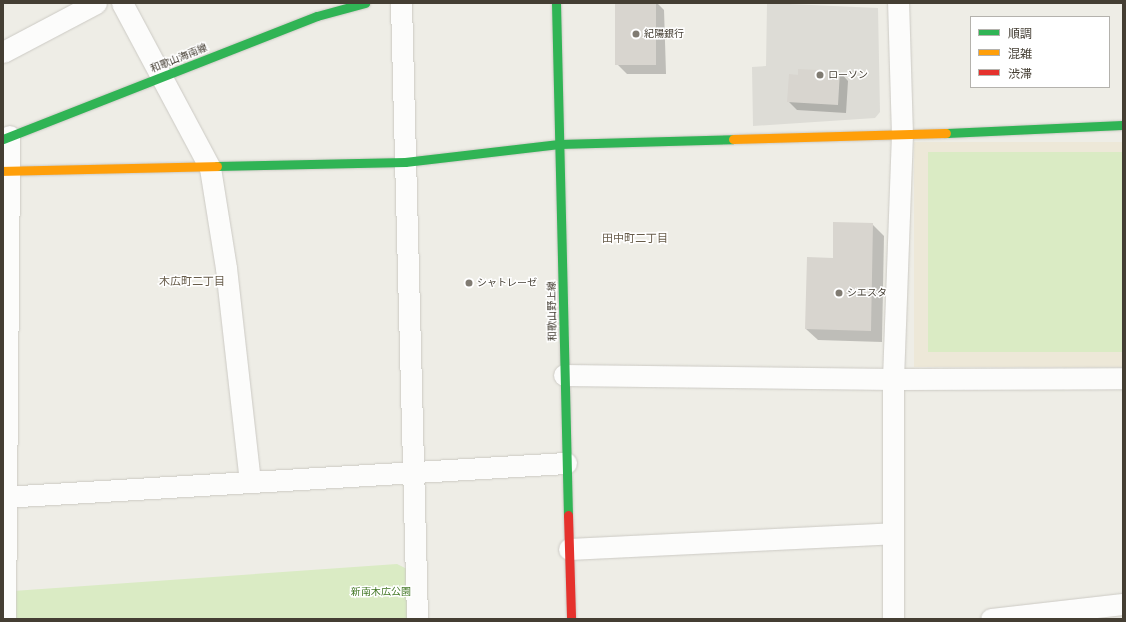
<!DOCTYPE html>
<meta charset="utf-8">
<style>
body{margin:0}
#map{position:relative;width:1126px;height:622px;overflow:hidden;background:#eeede6;font-family:"Roboto Condensed","Noto Sans JP",sans-serif}
div>[style]{position:absolute}
.education>*{inset:0;background:#ede8d8;transform-origin:0 0}
.green>*{inset:0;background:#daebc4;transform-origin:0 0}
.parking>*{inset:0;background:#dddcd6}
.shadow>*{inset:0;background:#0003}
.building>*{inset:0;background:#d8d5cf;transform-origin:0 0}
.roads{filter:drop-shadow(0 0 1px #cccac4) drop-shadow(0 0 1px #cccac4)}
.street>*{height:21px;margin:-10.5px;padding:0 10.5px;transform-origin:10.5px;border-radius:10.5px;background:#fcfcfb}
.fast>*{height:9px;margin:-4.5px;padding:0 4.5px;transform-origin:4.5px;border-radius:4.5px;background:#30b455}
.slow>*{height:9px;margin:-4.5px;padding:0 4.5px;transform-origin:4.5px;border-radius:4.5px;background:#ff9f0a}
.jam>*{height:9px;margin:-4.5px;padding:0 4.5px;transform-origin:4.5px;border-radius:4.5px;background:#e5322d}
.dots>*{width:11px;height:11px;translate:-50% -50%;box-sizing:border-box;border:2px solid #fff;border-radius:50%}
span{translate:-50% -50%;white-space:nowrap;text-align:center;line-height:1.15;-webkit-text-stroke:3px #fff;paint-order:stroke}
.poi-label{font-size:10px;color:#443e33}
.left{translate:0 -50%;text-align:left}
.street-label{font-size:10px;color:#443e33}
.park-label{font-size:10px;color:#427725}
.neighbourhood-label{font-size:11px;color:#675c4a}
.frame{position:absolute;inset:0;border:4px solid #443e33;pointer-events:none}
.legend{position:absolute;left:970px;top:16px;width:140px;height:72px;box-sizing:border-box;background:#fff;border:1px solid #b4b2ad;margin:0;padding:5px 7px;list-style:none;font-size:12px;color:#443e33}
.legend li{display:flex;align-items:center;gap:8px;height:20px}
.legend b{width:20px;border:1px solid #b4b2ad}
</style>
<div id="map">
<div class="education">
<div style="left:1123px;top:142px;width:225px;height:209px;rotate:90deg"></div>
</div>
<div class="green">
<div style="left:1123px;top:152px;width:200px;height:195px;rotate:90deg"></div>
<div style="clip-path:polygon(397px 564px,409px 570px,410px 619px,12px 619px,13px 591px)"></div>
</div>
<div class="parking">
<div style="clip-path:polygon(767px 3px,878px 8px,880px 112px,875px 118px,753px 126px,752px 67px,766px 66px)"></div>
</div>
<div class="shadow">
<div style="clip-path:polygon(616px 3px,657px 3px,664px 10px,666px 74px,627px 74px,618px 65px)"></div>
<div style="clip-path:polygon(840px 72px,848px 81px,846px 113px,797px 110px,788px 101px,799px 76px)"></div>
<div style="clip-path:polygon(872px 224px,884px 236px,882px 342px,818px 340px,806px 329px,834px 259px)"></div>
</div>
<div class="building">
<div style="left:615px;top:3px;width:41px;height:62px"></div>
<div style="clip-path:polygon(798px 69px,840px 71px,838px 105px,787px 102px,789px 74px,798px 75px)"></div>
<div style="clip-path:polygon(833px 222px,873px 223px,871px 331px,805px 329px,807px 257px,833px 258px)"></div>
</div>
<div class="roads">
<div class="street">
<div style="left:122px;top:3px;width:187px;rotate:61.9deg"></div>
<div style="left:210px;top:168px;width:101px;rotate:80.9deg"></div>
<div style="left:226px;top:268px;width:214px;rotate:83.6deg"></div>
<div style="left:401px;top:3px;width:616px;rotate:88.51deg"></div>
<div style="left:3px;top:52px;width:105px;rotate:-27.8deg"></div>
<div style="left:564px;top:375px;width:329px;rotate:0.7deg"></div>
<div style="left:893px;top:379px;width:230px;rotate:-0.2deg"></div>
<div style="left:3px;top:497px;width:564px;rotate:-3.46deg"></div>
<div style="left:569px;top:549px;width:324px;rotate:-2.8deg"></div>
<div style="left:5px;top:619px;width:483px;rotate:-89.5deg"></div>
<div style="left:893px;top:619px;width:240px;rotate:-90deg"></div>
<div style="left:893px;top:379px;width:244px;rotate:-87.9deg"></div>
<div style="left:902px;top:135px;width:132px;rotate:-91.7deg"></div>
<div style="left:991px;top:619px;width:133px;rotate:-6.5deg"></div>
</div>
<div class="fast">
<div style="left:556px;top:3px;width:512px;rotate:88.66deg"></div>
<div style="left:946px;top:133px;width:177px;rotate:-2.6deg"></div>
<div style="left:3px;top:139px;width:337px;rotate:-21.4deg"></div>
<div style="left:317px;top:16px;width:50px;rotate:-15.2deg"></div>
<div style="left:217px;top:166px;width:188px;rotate:-1.2deg"></div>
<div style="left:405px;top:162px;width:155px;rotate:-6.7deg"></div>
<div style="left:559px;top:144px;width:174px;rotate:-1.6deg"></div>
</div>
<div class="slow">
<div style="left:733px;top:139px;width:213px;rotate:-1.6deg"></div>
<div style="left:3px;top:171px;width:214px;rotate:-1.3deg"></div>
</div>
<div class="jam">
<div style="left:568px;top:515px;width:104px;rotate:88.3deg"></div>
</div>
</div>
<div class="dots">
<div style="left:636px;top:34px;background:#807b72"></div>
<div style="left:820px;top:75px;background:#807b72"></div>
<div style="left:469px;top:283px;background:#807b72"></div>
<div style="left:839px;top:293px;background:#807b72"></div>
</div>
<div class="poi-label">
<span class="left" style="left:644px;top:34px">紀陽銀行</span>
<span class="left" style="left:828px;top:75px">ローソン</span>
<span class="left" style="left:477px;top:283px">シャトレーゼ</span>
<span class="left" style="left:847px;top:293px">シエスタ</span>
</div>
<div class="street-label">
<span style="left:179px;top:58px;rotate:-22deg">和歌山海南線</span>
<span style="left:552px;top:311px;rotate:-91deg">和歌山野上線</span>
</div>
<div class="park-label">
<span style="left:381px;top:592px">新南木広公園</span>
</div>
<div class="neighbourhood-label">
<span style="left:635px;top:239px">田中町二丁目</span>
<span style="left:192px;top:282px">木広町二丁目</span>
</div>
<div class="frame"></div>
<ul class="legend">
<li><b style="height:5px;background:#30b455"></b>順調</li>
<li><b style="height:5px;background:#ff9f0a"></b>混雑</li>
<li><b style="height:5px;background:#e5322d"></b>渋滞</li>
</ul>
</div>
